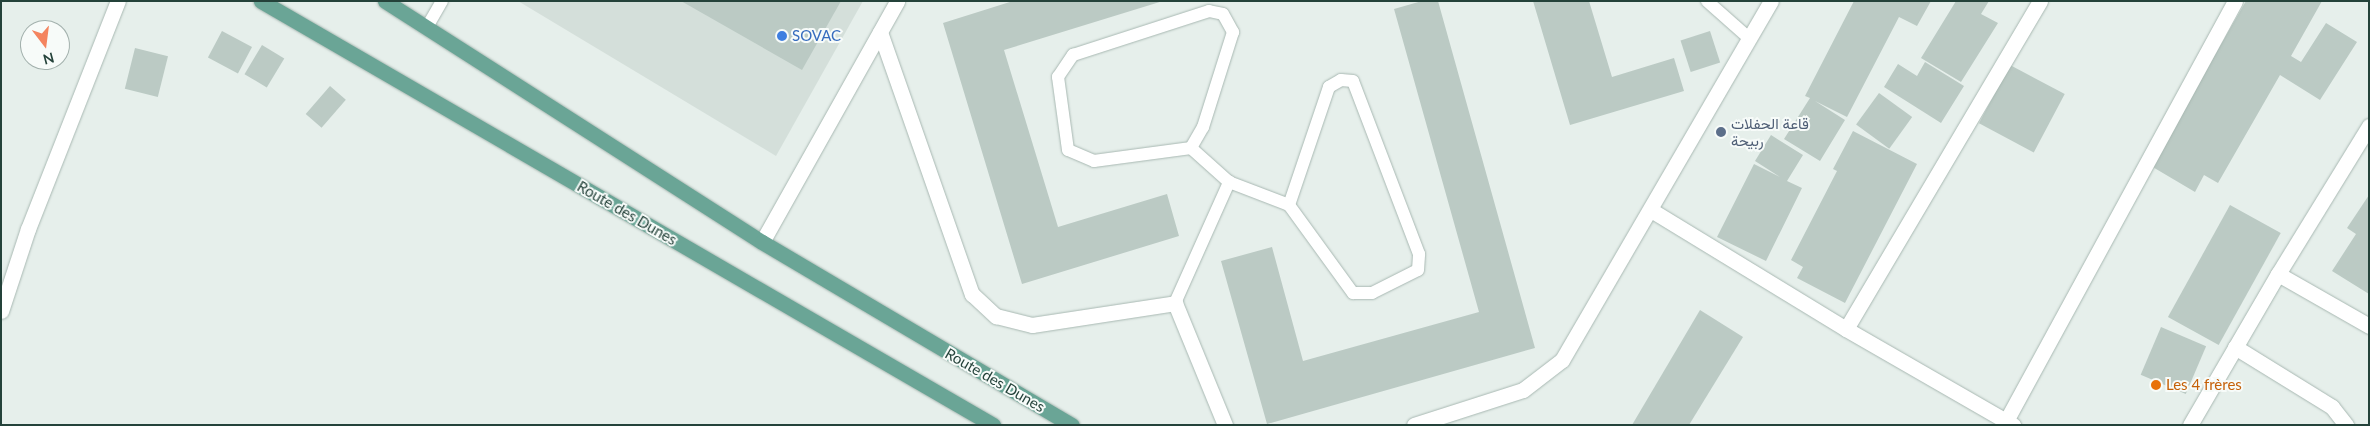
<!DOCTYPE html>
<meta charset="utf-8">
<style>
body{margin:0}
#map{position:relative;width:2370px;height:426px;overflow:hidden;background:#e6efeb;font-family:Lato,Vazirmatn,sans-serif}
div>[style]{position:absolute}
.built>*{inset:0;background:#d4dfda}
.building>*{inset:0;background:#bbcac4;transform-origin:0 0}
.roads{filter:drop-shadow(0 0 1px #a8b8b2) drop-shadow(0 0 1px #a8b8b2)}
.service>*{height:12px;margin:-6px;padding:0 6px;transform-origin:6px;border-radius:6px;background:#fff}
.minor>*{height:15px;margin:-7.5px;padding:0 7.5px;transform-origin:7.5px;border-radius:7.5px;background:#fff}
.tertiary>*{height:15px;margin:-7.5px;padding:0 7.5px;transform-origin:7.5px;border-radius:7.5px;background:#fff}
.primary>*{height:15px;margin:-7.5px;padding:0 7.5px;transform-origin:7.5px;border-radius:7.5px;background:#6aa596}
.dots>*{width:14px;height:14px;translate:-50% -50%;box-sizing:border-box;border:2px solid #f7fbf9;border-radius:50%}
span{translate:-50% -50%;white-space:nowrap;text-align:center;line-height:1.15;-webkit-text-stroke:4px #f7fbf9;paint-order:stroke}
.shop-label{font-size:15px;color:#366cbe}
.left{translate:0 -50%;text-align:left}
.service-label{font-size:15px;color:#4e5e75}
.street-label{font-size:15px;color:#24423a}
.food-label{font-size:15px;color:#c56008}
.frame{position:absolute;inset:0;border:2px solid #24423a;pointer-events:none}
.north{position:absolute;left:20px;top:20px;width:50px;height:50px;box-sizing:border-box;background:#f7fbf9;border:1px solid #a3b1ad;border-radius:50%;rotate:165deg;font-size:14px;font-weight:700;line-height:20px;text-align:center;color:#24423a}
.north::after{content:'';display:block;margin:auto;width:18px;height:22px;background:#f4845f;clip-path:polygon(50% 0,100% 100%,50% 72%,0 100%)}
</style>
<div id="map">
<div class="built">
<div style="clip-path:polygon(518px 1px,863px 1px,776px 156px)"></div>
</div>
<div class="building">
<div style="clip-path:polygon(681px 1px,841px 1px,802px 70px)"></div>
<div style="clip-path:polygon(1013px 1px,1163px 1px,1004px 50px,1058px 227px,1167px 194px,1179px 236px,1022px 284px,943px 23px)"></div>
<div style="clip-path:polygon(1422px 1px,1438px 1px,1535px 348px,1267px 424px,1221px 261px,1272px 247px,1303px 361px,1479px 312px,1394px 9px)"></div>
<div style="clip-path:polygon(1533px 1px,1589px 1px,1612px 77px,1674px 58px,1684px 91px,1570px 125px)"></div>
<div style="clip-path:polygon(1854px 1px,1931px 1px,1917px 26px,1899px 17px,1847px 117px,1815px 101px,1845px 120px,1820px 161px,1784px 139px,1810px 98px,1805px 96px)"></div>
<div style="clip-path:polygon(1956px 1px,1989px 1px,1981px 14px,1998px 23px,1961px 82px,1921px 58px)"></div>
<div style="clip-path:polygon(2246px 1px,2322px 1px,2291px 56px,2301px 62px,2326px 23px,2357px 42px,2320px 100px,2280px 75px,2218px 183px,2204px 175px,2195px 192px,2151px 166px)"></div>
<div style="left:222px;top:31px;width:34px;height:30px;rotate:28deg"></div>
<div style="left:1710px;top:31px;width:33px;height:31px;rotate:72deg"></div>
<div style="left:262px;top:45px;width:26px;height:34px;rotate:31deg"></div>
<div style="left:135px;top:48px;width:34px;height:42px;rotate:14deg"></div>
<div style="clip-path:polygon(1925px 62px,1964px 86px,1941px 123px,1884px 87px,1898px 64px,1917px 76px)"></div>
<div style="left:2010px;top:65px;width:62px;height:66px;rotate:28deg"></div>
<div style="left:330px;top:86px;width:21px;height:37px;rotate:41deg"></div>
<div style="left:1879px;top:93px;width:41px;height:39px;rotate:36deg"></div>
<div style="clip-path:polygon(1853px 131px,1917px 164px,1845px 303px,1797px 278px,1803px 267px,1791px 260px,1837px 171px,1833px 169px)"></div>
<div style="clip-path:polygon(1771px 135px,1803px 155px,1787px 181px,1802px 188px,1766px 261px,1717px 237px,1754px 164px,1780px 177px,1755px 161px)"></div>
<div style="clip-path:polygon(2369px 195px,2369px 294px,2332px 271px,2356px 234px,2347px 228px)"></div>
<div style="left:2230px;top:205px;width:58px;height:128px;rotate:29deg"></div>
<div style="clip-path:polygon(1700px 310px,1743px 337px,1689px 425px,1632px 425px)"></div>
<div style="left:2161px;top:327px;width:49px;height:52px;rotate:23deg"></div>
</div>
<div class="roads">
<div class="service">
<div style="left:1707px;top:1px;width:57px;rotate:41.5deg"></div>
<div style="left:427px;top:27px;width:30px;rotate:-60deg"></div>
<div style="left:1229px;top:182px;width:64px;rotate:21deg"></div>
<div style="left:1289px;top:205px;width:109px;rotate:54deg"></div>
<div style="left:1353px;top:293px;width:19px"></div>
<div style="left:1372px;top:293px;width:51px;rotate:-26.6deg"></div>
<div style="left:1418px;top:270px;width:16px;rotate:-86deg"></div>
<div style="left:1419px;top:254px;width:185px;rotate:-110.9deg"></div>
<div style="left:1353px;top:81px;width:12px;rotate:-175deg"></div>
<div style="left:1341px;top:80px;width:14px;rotate:150deg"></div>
<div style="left:1329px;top:87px;width:125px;rotate:108.7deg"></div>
<div style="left:1175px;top:303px;width:133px;rotate:-65.9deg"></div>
<div style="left:1229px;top:182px;width:51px;rotate:-138.2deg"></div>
<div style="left:1191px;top:148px;width:98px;rotate:172.4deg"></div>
<div style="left:1094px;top:161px;width:28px;rotate:-157deg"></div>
<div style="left:1068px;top:150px;width:74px;rotate:-97.8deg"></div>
<div style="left:1058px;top:77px;width:27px;rotate:-56deg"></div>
<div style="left:1073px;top:55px;width:143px;rotate:-17.9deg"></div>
<div style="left:1209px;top:11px;width:14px;rotate:12deg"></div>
<div style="left:1223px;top:14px;width:21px;rotate:61deg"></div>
<div style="left:1233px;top:32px;width:100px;rotate:107.5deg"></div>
<div style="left:1203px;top:127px;width:24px;rotate:120deg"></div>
</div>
<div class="minor">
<div style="left:880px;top:32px;width:278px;rotate:70.7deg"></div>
<div style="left:972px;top:294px;width:33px;rotate:43deg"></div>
<div style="left:996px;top:316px;width:37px;rotate:14deg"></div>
<div style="left:1032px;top:325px;width:145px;rotate:-8.7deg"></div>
<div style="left:1175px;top:303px;width:132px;rotate:67.7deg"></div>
<div style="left:1651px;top:210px;width:228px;rotate:31.4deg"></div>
<div style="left:1846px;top:329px;width:193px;rotate:29.9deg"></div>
<div style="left:762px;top:242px;width:276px;rotate:-60.7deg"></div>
<div style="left:2278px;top:274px;width:105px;rotate:29.7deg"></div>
<div style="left:1px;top:311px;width:86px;rotate:-71.8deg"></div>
<div style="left:28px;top:229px;width:245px;rotate:-68.5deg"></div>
<div style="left:1846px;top:329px;width:381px;rotate:-59.4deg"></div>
<div style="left:2235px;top:347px;width:114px;rotate:31.7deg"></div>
<div style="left:2332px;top:407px;width:23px;rotate:52deg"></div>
<div style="left:2006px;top:421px;width:478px;rotate:-61.4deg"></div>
<div style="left:1414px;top:425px;width:114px;rotate:-17.8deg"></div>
<div style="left:1523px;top:390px;width:49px;rotate:-37.6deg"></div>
<div style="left:1562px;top:360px;width:415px;rotate:-59.8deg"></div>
</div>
<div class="tertiary">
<div style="left:2190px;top:425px;width:175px;rotate:-59.8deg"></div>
<div style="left:2278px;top:274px;width:174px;rotate:-58.4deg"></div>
</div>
<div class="primary">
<div style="left:261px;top:1px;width:846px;rotate:30.08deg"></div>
<div style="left:385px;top:1px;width:447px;rotate:32.6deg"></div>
<div style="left:762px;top:242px;width:360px;rotate:30.6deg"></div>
</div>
</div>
<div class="dots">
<div style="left:782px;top:36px;background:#3f7fe0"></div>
<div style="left:1721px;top:132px;background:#5c6f8a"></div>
<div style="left:2156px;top:385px;background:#e8710a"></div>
</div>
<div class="shop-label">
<span class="left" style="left:792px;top:36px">SOVAC</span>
</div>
<div class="service-label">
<span class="left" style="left:1731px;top:132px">قاعة الحفلات<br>ربيحة</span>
</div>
<div class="street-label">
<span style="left:627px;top:213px;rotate:30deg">Route des Dunes</span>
<span style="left:995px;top:380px;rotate:30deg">Route des Dunes</span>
</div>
<div class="food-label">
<span class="left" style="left:2166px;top:385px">Les 4 frères</span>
</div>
<div class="frame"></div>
<div class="north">N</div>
</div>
